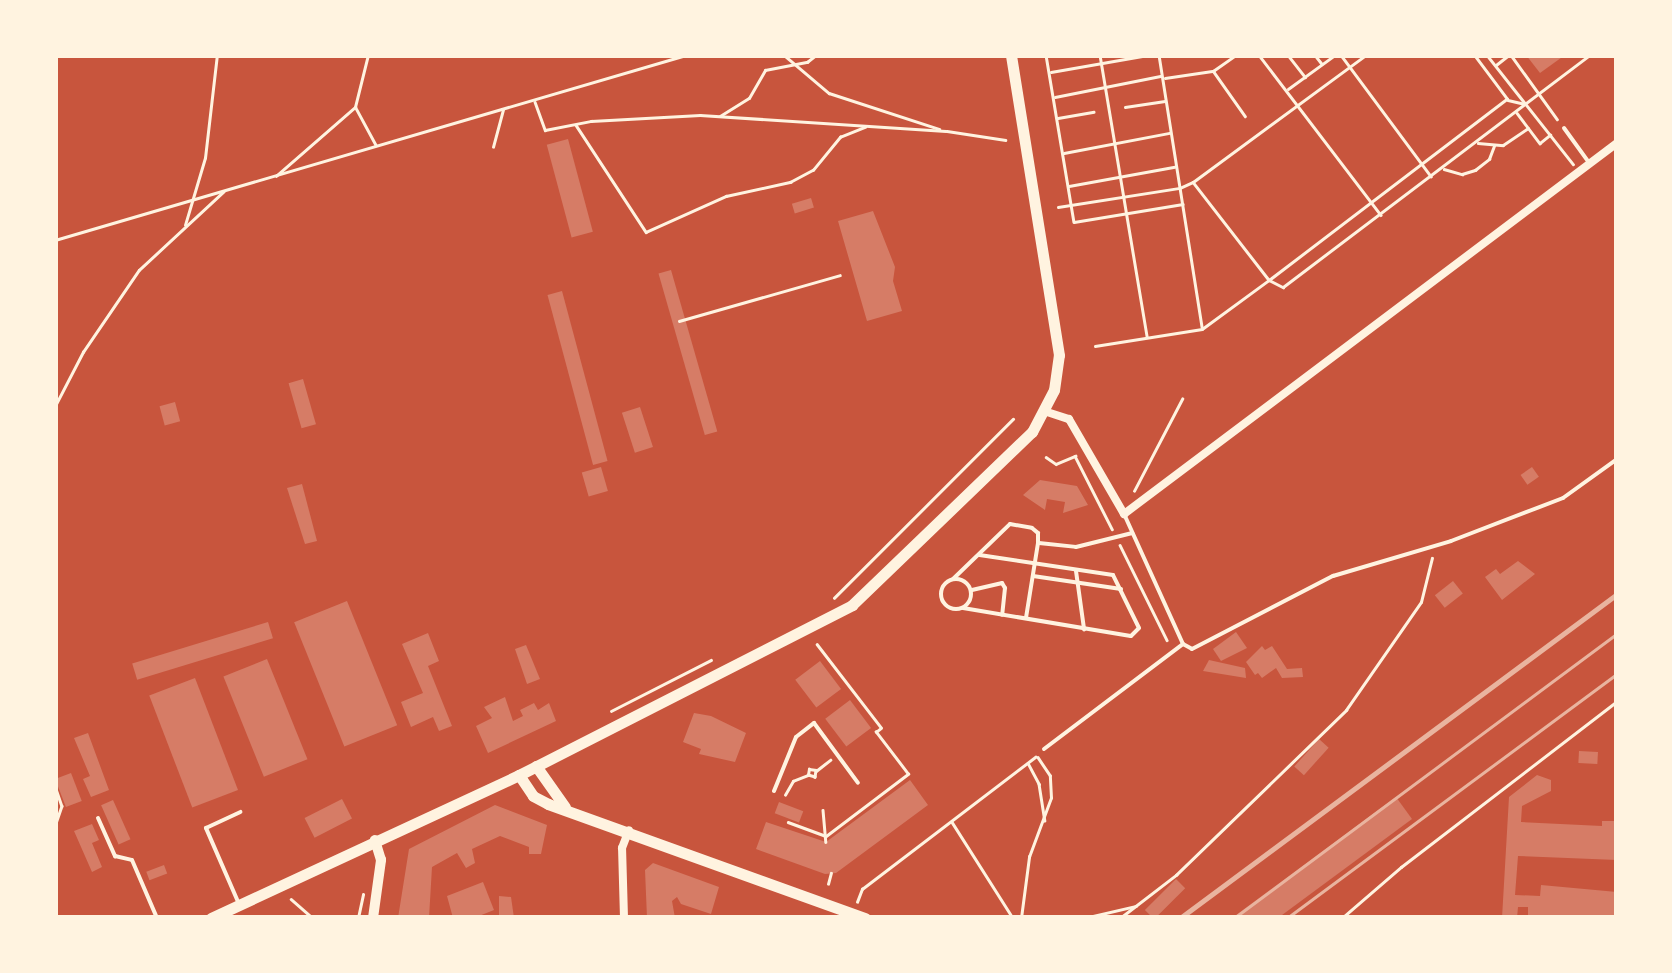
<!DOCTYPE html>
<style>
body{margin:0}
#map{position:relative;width:1672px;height:973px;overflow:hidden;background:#c8553d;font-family:"DM Sans",sans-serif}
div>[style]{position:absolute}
.building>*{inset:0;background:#d67c66;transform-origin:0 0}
.path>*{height:2.5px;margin:-1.25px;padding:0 1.25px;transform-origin:1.25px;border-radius:1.25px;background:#fff3e0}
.service>*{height:4px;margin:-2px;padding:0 2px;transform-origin:2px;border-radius:2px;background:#fff3e0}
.service>.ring{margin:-2px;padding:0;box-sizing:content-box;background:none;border:4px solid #fff3e0;border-radius:50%}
.minor>*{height:8px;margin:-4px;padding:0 4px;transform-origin:4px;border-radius:4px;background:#fff3e0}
.tertiary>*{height:10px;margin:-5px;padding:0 5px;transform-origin:5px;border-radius:5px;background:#fff3e0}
.secondary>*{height:11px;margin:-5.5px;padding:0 5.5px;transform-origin:5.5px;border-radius:5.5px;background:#fff3e0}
.tram>*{height:2.5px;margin:-1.25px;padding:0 1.25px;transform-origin:1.25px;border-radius:1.25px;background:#e9b49f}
.rail>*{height:5px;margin:-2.5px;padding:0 2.5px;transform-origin:2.5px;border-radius:2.5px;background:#e9b49f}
span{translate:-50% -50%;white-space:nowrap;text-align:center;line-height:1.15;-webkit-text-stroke:10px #fff3e0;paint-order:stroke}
.frame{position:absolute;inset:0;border:58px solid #fff3e0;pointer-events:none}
</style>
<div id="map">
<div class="building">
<div style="clip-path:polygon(1526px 55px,1565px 55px,1540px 73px)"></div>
<div style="left:568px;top:139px;width:96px;height:22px;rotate:75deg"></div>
<div style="left:811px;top:198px;width:10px;height:20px;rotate:73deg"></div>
<div style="clip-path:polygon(873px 211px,895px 267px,893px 281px,902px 311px,867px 321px,838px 221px)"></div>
<div style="left:671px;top:270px;width:168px;height:13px;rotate:74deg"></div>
<div style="left:562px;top:291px;width:176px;height:15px;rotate:75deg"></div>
<div style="left:303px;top:379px;width:47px;height:15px;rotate:74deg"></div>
<div style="left:175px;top:402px;width:20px;height:16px;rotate:75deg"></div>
<div style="left:640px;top:407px;width:42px;height:19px;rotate:72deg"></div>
<div style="left:601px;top:467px;width:25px;height:20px;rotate:74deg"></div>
<div style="left:1532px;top:467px;width:12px;height:14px;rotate:55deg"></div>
<div style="clip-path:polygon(1040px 480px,1077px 486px,1088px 505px,1063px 513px,1065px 502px,1047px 499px,1045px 510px,1023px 495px)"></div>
<div style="clip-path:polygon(302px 484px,317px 541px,305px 544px,287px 488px)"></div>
<div style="clip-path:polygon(1518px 561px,1535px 574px,1502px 600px,1485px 577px,1496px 569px,1500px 574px)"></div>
<div style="left:1453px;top:581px;width:16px;height:23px;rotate:52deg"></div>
<div style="left:347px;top:601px;width:134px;height:57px;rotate:68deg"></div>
<div style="left:268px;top:622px;width:17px;height:142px;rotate:73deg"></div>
<div style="clip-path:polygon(1236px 632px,1247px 648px,1221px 661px,1213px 649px)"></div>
<div style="clip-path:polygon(428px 633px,439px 661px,428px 666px,452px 726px,439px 731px,433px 717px,411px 727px,401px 702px,423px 693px,402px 644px)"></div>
<div style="clip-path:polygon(526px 645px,540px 679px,527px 684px,515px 649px)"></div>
<div style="clip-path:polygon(1262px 646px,1265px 650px,1272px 646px,1287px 669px,1302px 668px,1303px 677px,1282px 678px,1276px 668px,1262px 678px,1258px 673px,1255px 675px,1246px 662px)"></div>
<div style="left:267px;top:659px;width:108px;height:47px;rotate:68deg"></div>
<div style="clip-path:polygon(1209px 660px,1245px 668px,1246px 678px,1203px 671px)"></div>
<div style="left:820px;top:661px;width:35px;height:31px;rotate:53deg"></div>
<div style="left:195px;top:678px;width:120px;height:49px;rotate:69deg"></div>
<div style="clip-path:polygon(505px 697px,513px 721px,523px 716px,520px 710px,534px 703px,538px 710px,549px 703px,556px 721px,488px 753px,476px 726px,492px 718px,484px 707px)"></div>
<div style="left:850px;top:700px;width:35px;height:31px;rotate:53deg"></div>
<div style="clip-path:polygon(694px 713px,711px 716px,746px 733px,735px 762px,699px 754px,701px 749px,683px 742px)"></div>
<div style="clip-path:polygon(88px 733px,109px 790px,91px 797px,83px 779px,90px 776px,74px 738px)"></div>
<div style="left:1319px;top:739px;width:13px;height:37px;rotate:42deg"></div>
<div style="left:1579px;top:751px;width:19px;height:12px;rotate:3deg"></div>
<div style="left:71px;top:773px;width:30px;height:17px;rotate:69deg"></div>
<div style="clip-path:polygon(1537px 775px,1551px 780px,1551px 791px,1522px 806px,1521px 822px,1602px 826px,1602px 821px,1617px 821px,1617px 860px,1518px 856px,1515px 895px,1540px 896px,1541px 885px,1617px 892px,1617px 918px,1528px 918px,1528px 907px,1518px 907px,1517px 918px,1502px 918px,1509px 797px)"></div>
<div style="clip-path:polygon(910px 780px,928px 805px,836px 873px,825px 874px,756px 849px,766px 822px,826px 842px)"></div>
<div style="clip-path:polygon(1396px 797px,1412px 819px,1278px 918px,1232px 918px)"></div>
<div style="left:342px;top:799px;width:22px;height:42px;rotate:63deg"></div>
<div style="left:113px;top:800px;width:43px;height:13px;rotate:66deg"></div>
<div style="left:779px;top:802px;width:26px;height:12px;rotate:21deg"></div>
<div style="clip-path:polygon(495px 805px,547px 825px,541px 854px,529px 854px,529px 847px,500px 836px,472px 849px,475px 863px,466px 868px,457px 853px,432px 867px,429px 918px,398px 918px,409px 849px)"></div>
<div style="clip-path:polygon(92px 824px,99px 840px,92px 843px,102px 867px,92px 872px,74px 831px)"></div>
<div style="clip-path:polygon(653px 863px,719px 887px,711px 914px,681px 904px,677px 897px,672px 901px,675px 918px,647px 918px,645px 870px)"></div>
<div style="left:164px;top:865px;width:9px;height:19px;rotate:69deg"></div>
<div style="left:1176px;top:879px;width:13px;height:44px;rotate:45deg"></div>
<div style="clip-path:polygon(483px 882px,494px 910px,474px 918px,453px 918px,447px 896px)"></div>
<div style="clip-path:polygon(499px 896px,511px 897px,514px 918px,499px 918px)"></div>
</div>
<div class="path">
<div style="left:784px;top:55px;width:59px;rotate:40.2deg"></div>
<div style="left:829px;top:93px;width:116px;rotate:18.1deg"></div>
<div style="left:1046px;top:55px;width:169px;rotate:80.5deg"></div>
<div style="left:1074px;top:222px;width:110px;rotate:-9.4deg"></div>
<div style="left:1100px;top:55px;width:285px;rotate:80.5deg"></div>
<div style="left:1159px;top:55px;width:275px;rotate:81deg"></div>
<div style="left:1259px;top:55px;width:201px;rotate:52.7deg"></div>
<div style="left:1288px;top:55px;width:28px;rotate:52deg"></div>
<div style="left:1315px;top:55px;width:11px;rotate:52deg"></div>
<div style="left:1341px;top:55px;width:151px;rotate:53.4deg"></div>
<div style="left:1487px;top:55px;width:139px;rotate:51.7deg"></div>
<div style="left:1511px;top:55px;width:79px;rotate:54.3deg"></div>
<div style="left:1496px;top:65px;width:16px;rotate:-38deg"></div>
<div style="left:1051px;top:72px;width:98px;rotate:-9.9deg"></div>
<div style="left:1214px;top:72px;width:54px;rotate:54.8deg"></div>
<div style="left:1165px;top:78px;width:49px;rotate:-8.3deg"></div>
<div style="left:1213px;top:71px;width:28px;rotate:-35deg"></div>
<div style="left:1288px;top:89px;width:58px;rotate:-35.9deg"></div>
<div style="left:1055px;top:97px;width:107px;rotate:-11.3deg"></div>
<div style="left:1508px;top:100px;width:17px;rotate:13deg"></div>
<div style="left:535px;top:102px;width:30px;rotate:70deg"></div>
<div style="left:545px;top:130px;width:47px;rotate:-11.1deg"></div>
<div style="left:591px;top:121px;width:109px;rotate:-3.2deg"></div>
<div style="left:700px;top:115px;width:246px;rotate:3.7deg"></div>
<div style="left:1125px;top:107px;width:40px;rotate:-8.5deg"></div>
<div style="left:356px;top:108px;width:42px;rotate:61.6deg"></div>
<div style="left:1517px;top:113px;width:38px;rotate:53deg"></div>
<div style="left:1540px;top:143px;width:13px;rotate:-39deg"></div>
<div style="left:720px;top:116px;width:34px;rotate:-32deg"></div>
<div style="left:749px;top:98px;width:32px;rotate:-60deg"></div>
<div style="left:765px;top:70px;width:43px;rotate:-10.8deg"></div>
<div style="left:807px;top:62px;width:11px;rotate:-38deg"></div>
<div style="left:1058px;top:118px;width:36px;rotate:-10deg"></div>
<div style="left:576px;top:125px;width:128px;rotate:56.8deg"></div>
<div style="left:646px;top:232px;width:88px;rotate:-24.2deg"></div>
<div style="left:726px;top:196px;width:66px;rotate:-12.3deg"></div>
<div style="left:790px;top:182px;width:26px;rotate:-28deg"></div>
<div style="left:813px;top:170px;width:43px;rotate:-50.7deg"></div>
<div style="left:840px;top:137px;width:27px;rotate:-22deg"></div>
<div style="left:947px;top:131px;width:59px;rotate:8.8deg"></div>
<div style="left:1478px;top:143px;width:25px;rotate:5deg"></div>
<div style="left:1503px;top:145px;width:30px;rotate:-34deg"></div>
<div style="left:493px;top:147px;width:38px;rotate:-75deg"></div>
<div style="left:1064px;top:153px;width:107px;rotate:-10.8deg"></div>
<div style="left:1444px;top:169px;width:19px;rotate:16deg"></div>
<div style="left:1462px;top:174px;width:14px;rotate:-17deg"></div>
<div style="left:1475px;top:170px;width:18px;rotate:-38deg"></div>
<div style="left:1489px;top:159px;width:14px;rotate:-69deg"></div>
<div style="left:276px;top:176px;width:105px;rotate:-41.1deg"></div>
<div style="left:355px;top:107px;width:54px;rotate:-76deg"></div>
<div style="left:1193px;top:182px;width:124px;rotate:52.2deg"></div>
<div style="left:1269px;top:280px;width:299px;rotate:-37.3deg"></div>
<div style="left:1507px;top:99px;width:55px;rotate:-126.9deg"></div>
<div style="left:1069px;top:186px;width:107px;rotate:-10.3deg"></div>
<div style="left:1058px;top:207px;width:123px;rotate:-8.9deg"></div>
<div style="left:1180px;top:188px;width:14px;rotate:-25deg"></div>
<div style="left:1193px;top:182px;width:215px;rotate:-36.3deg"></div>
<div style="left:185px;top:225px;width:70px;rotate:-73.4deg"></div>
<div style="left:205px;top:158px;width:104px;rotate:-83.4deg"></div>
<div style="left:55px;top:240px;width:658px;rotate:-16.34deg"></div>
<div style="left:679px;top:321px;width:167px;rotate:-15.9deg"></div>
<div style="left:1095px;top:346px;width:108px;rotate:-9deg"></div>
<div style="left:1202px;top:329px;width:83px;rotate:-36.2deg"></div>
<div style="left:1269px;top:280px;width:16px;rotate:27deg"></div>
<div style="left:1283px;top:287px;width:385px;rotate:-37.1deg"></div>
<div style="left:55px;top:406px;width:61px;rotate:-62.6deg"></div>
<div style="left:83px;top:352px;width:99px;rotate:-55.7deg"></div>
<div style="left:139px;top:270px;width:115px;rotate:-42.9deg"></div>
<div style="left:1046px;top:457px;width:12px;rotate:35deg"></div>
<div style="left:1056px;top:464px;width:21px;rotate:-23deg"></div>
<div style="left:1075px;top:456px;width:82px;rotate:63.1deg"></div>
<div style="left:1134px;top:491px;width:104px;rotate:-62.4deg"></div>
<div style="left:1120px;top:545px;width:106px;rotate:63.7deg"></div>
<div style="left:834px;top:598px;width:253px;rotate:-45deg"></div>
<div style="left:611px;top:711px;width:112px;rotate:-27deg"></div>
<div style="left:1028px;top:763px;width:24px;rotate:62deg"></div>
<div style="left:1039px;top:784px;width:37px;rotate:81deg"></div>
<div style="left:809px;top:769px;width:7px;rotate:8deg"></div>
<div style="left:816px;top:770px;width:7px;rotate:98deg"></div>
<div style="left:815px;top:777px;width:7px;rotate:-164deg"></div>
<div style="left:808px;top:775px;width:6px;rotate:-81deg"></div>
<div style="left:816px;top:771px;width:18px;rotate:-38deg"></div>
<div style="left:55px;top:786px;width:21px;rotate:71deg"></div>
<div style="left:62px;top:806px;width:21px;rotate:109deg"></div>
<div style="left:785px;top:795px;width:16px;rotate:-60deg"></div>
<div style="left:793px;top:781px;width:16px;rotate:-22deg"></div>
<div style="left:823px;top:810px;width:32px;rotate:85deg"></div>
<div style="left:788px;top:822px;width:40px;rotate:20.2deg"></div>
<div style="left:826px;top:836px;width:103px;rotate:-37.1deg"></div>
<div style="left:908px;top:774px;width:53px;rotate:-127.3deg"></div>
<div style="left:876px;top:732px;width:6px;rotate:-39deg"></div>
<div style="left:881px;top:728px;width:105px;rotate:-127.6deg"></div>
<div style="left:952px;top:822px;width:114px;rotate:57.6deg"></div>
<div style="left:828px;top:884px;width:11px;rotate:-75deg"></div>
<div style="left:291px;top:899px;width:29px;rotate:41deg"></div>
<div style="left:857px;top:902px;width:14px;rotate:-69deg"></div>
<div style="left:862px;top:889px;width:218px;rotate:-37.3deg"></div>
<div style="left:1093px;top:916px;width:44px;rotate:-13.1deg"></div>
<div style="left:358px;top:918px;width:24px;rotate:-78deg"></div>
<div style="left:1021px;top:918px;width:62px;rotate:-82.5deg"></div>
<div style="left:1029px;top:857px;width:63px;rotate:-69.6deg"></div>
<div style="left:1051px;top:798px;width:22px;rotate:-93deg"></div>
<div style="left:1050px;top:776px;width:22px;rotate:-124deg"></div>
<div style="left:1120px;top:918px;width:71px;rotate:-37.5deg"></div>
<div style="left:1176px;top:875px;width:237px;rotate:-44.1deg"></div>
<div style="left:1346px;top:710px;width:131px;rotate:-55.2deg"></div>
<div style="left:1421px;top:602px;width:45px;rotate:-76deg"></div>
<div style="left:1342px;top:918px;width:78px;rotate:-40.8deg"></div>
<div style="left:1401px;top:867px;width:272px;rotate:-37.5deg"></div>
</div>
<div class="service">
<div style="left:1564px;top:128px;width:44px;rotate:54.2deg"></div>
<div style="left:1039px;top:543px;width:37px;rotate:6deg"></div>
<div style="left:1076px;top:547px;width:58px;rotate:-14deg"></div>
<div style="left:1076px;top:571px;width:59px;rotate:82.1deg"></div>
<div style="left:1033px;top:576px;width:89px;rotate:8.4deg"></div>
<div class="ring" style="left:941px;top:579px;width:26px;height:26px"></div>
<div style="left:953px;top:579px;width:79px;rotate:-44deg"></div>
<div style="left:1010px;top:524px;width:22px;rotate:10deg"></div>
<div style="left:1032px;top:528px;width:8px;rotate:40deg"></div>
<div style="left:1038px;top:533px;width:10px;rotate:90deg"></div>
<div style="left:1038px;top:543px;width:76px;rotate:99.1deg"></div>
<div style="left:972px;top:590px;width:31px;rotate:-13deg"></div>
<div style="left:1002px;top:583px;width:6px;rotate:59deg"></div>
<div style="left:1005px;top:588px;width:27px;rotate:96deg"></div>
<div style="left:963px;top:608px;width:170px;rotate:9.5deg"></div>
<div style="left:1131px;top:636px;width:11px;rotate:-45deg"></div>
<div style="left:1139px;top:628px;width:59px;rotate:-116.1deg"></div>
<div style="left:1113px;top:575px;width:135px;rotate:-171.5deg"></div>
<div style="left:1183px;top:644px;width:10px;rotate:29deg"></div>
<div style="left:1192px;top:649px;width:159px;rotate:-27.4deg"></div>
<div style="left:1333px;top:576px;width:123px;rotate:-16.5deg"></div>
<div style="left:1451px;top:541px;width:120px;rotate:-21deg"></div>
<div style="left:1563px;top:498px;width:67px;rotate:-35.8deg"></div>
<div style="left:1044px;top:749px;width:174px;rotate:-37.1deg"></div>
<div style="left:1183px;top:644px;width:143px;rotate:-114.4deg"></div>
<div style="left:774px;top:791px;width:58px;rotate:-67.8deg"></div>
<div style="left:796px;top:737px;width:23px;rotate:-38deg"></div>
<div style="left:814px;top:723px;width:74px;rotate:53.7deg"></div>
<div style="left:98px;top:818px;width:42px;rotate:65.9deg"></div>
<div style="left:115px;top:856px;width:17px;rotate:13deg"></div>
<div style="left:132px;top:860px;width:63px;rotate:66.7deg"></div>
<div style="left:239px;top:904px;width:83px;rotate:-113.5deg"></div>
<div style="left:206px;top:828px;width:38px;rotate:-25deg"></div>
</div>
<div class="minor">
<div style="left:1047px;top:412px;width:23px;rotate:18deg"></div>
<div style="left:1069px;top:419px;width:110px;rotate:59.9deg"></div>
<div style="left:1124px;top:514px;width:617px;rotate:-36.96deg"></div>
<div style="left:624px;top:918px;width:70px;rotate:-91.6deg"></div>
<div style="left:622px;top:848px;width:19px;rotate:-69deg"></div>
</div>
<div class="tertiary">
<div style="left:373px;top:918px;width:59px;rotate:-82.1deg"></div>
<div style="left:381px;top:860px;width:21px;rotate:-107deg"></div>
</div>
<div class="secondary">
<div style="left:536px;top:766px;width:50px;rotate:54.7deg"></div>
<div style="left:519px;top:775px;width:25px;rotate:56deg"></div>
<div style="left:533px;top:796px;width:17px;rotate:28deg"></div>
<div style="left:548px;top:804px;width:337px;rotate:19.8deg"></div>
<div style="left:211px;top:918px;width:340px;rotate:-24.9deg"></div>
<div style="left:519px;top:775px;width:374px;rotate:-27deg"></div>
<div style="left:852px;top:605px;width:250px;rotate:-43.9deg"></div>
<div style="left:1032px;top:432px;width:47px;rotate:-62.4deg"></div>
<div style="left:1054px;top:390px;width:35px;rotate:-82deg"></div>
<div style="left:1059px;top:355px;width:304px;rotate:-99.1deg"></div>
</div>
<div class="tram">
<div style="left:1234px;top:918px;width:477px;rotate:-36.6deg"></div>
<div style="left:1287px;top:918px;width:410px;rotate:-36.5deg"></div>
</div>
<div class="rail">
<div style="left:1180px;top:918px;width:544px;rotate:-36.55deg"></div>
</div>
<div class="frame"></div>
</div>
